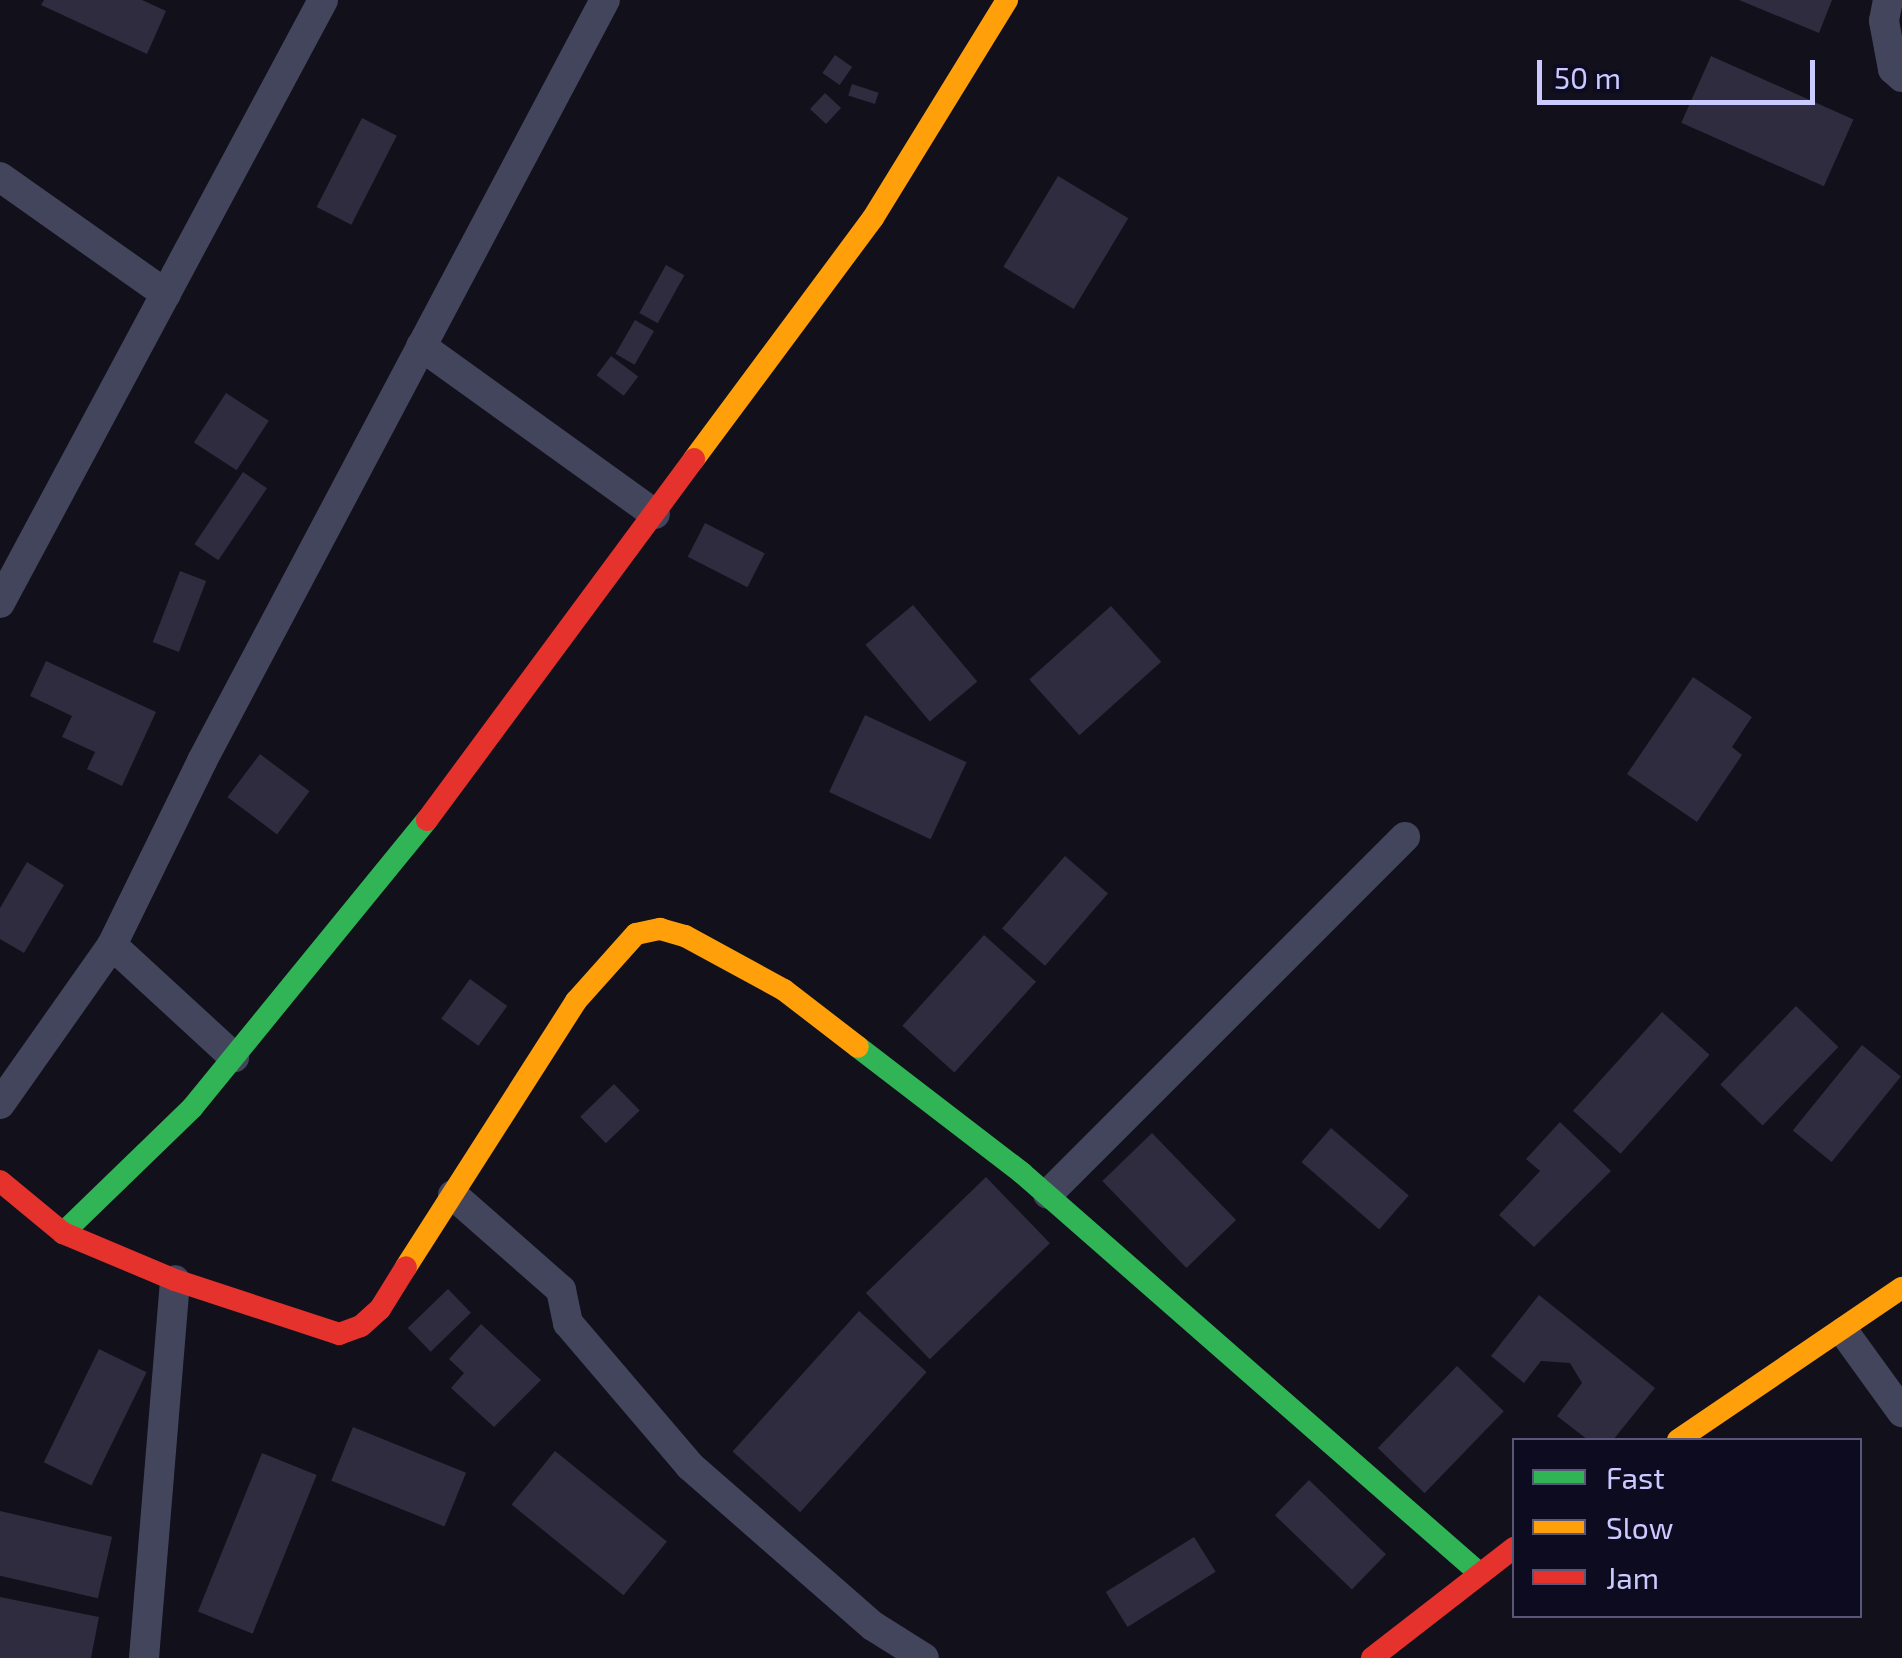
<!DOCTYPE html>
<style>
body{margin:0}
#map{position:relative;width:1902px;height:1658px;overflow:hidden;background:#11101b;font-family:"Exo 2",sans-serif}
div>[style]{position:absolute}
.building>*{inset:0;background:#2e2c3e;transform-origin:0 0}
.street>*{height:30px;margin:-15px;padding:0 15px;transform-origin:15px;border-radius:15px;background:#43455c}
.fast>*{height:22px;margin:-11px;padding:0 11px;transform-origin:11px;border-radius:11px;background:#30b455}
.slow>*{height:22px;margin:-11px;padding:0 11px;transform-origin:11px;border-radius:11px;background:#ff9f0a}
.jam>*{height:22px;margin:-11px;padding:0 11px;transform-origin:11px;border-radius:11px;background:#e5322d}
span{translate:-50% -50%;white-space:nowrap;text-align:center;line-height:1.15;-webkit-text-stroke:10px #0d0b20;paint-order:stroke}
.legend{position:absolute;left:1512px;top:1438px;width:350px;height:180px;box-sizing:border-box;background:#0d0b20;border:2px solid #595779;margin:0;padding:12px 18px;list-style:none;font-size:30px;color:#cbcaff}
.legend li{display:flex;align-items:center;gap:20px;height:50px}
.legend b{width:50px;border:2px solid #595779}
.scale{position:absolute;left:1537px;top:60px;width:278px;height:45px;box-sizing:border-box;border:5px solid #cbcaff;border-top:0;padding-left:12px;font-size:30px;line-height:35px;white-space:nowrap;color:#cbcaff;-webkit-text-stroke:8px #0d0b20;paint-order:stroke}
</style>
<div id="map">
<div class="building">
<div style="clip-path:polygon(44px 0,142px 0,166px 11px,147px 54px,41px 5px)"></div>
<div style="clip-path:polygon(1739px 0,1832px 0,1819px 33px)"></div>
<div style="left:835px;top:55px;width:21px;height:22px;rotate:35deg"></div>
<div style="left:1711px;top:56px;width:156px;height:73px;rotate:24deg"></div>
<div style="left:852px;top:84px;width:28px;height:12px;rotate:18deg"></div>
<div style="left:825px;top:93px;width:22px;height:22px;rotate:43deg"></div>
<div style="left:362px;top:118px;width:39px;height:100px;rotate:27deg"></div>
<div style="left:1058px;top:176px;width:82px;height:106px;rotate:31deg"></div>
<div style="left:666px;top:265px;width:21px;height:55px;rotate:29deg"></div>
<div style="left:635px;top:320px;width:22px;height:39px;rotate:30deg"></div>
<div style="left:611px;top:356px;width:34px;height:24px;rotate:37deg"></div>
<div style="left:226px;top:393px;width:51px;height:59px;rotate:33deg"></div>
<div style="left:243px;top:472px;width:29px;height:87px;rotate:34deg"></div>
<div style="left:705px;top:523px;width:67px;height:38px;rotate:27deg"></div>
<div style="left:180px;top:571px;width:28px;height:76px;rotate:21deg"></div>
<div style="left:913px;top:605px;width:100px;height:62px;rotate:50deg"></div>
<div style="left:1111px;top:606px;width:75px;height:110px;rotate:48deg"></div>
<div style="clip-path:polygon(46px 661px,156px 712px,122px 786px,87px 769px,95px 752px,62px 737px,72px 716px,30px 696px)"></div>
<div style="clip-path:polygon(1693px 677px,1752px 717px,1732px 747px,1742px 755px,1697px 822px,1627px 774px)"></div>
<div style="left:865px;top:715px;width:112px;height:85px;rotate:25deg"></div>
<div style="left:260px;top:754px;width:62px;height:54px;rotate:37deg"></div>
<div style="left:1065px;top:856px;width:57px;height:96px;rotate:41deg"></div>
<div style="clip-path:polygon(27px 862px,64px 885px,24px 953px,0 939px,0 908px)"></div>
<div style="left:984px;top:935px;width:70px;height:122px;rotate:42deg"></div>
<div style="left:470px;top:979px;width:46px;height:49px;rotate:36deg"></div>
<div style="left:1796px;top:1006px;width:59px;height:109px;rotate:44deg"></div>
<div style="left:1662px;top:1012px;width:64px;height:133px;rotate:42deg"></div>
<div style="left:1862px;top:1045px;width:50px;height:110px;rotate:39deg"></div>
<div style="left:614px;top:1084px;width:37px;height:47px;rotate:46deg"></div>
<div style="clip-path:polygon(1560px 1122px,1611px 1171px,1534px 1247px,1499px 1215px,1540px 1171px,1526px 1159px)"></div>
<div style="left:1331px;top:1128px;width:103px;height:45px;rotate:41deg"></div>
<div style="left:1152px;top:1133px;width:121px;height:69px;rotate:46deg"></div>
<div style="left:986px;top:1177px;width:92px;height:167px;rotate:46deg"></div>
<div style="left:448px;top:1289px;width:33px;height:56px;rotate:46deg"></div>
<div style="clip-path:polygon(1539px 1295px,1655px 1388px,1613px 1440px,1588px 1440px,1557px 1416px,1582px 1383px,1570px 1363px,1541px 1361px,1524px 1383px,1491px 1356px)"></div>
<div style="left:859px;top:1311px;width:91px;height:189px;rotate:42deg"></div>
<div style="clip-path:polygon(481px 1324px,541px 1380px,494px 1427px,451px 1388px,464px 1373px,449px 1359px)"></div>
<div style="left:99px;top:1349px;width:53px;height:126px;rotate:26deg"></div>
<div style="left:1457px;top:1366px;width:65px;height:114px;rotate:44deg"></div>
<div style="left:353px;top:1427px;width:122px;height:58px;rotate:22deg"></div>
<div style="left:555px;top:1451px;width:144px;height:69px;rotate:39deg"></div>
<div style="left:262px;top:1453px;width:59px;height:171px;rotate:22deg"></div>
<div style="left:1309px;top:1480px;width:107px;height:49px;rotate:44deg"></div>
<div style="left:0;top:1511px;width:115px;height:63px;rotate:13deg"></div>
<div style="left:1194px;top:1537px;width:41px;height:104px;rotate:58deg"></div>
<div style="clip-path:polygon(0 1597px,99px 1617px,91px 1658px,0 1658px)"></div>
</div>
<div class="street">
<div style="left:1888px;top:0;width:21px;rotate:101deg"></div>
<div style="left:1884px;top:21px;width:49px;rotate:79.4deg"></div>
<div style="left:1893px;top:69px;width:12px;rotate:42deg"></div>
<div style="left:0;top:177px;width:203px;rotate:35.2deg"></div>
<div style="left:421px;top:346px;width:288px;rotate:35.7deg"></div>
<div style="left:0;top:603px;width:684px;rotate:-61.82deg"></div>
<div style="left:112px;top:945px;width:166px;rotate:42.6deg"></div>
<div style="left:0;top:1104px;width:194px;rotate:-54.8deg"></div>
<div style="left:112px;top:945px;width:205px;rotate:-63.9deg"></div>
<div style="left:202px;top:761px;width:861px;rotate:-62.1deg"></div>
<div style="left:1048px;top:1194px;width:505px;rotate:-45deg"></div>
<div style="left:453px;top:1195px;width:144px;rotate:41.3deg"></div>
<div style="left:561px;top:1290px;width:34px;rotate:78deg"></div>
<div style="left:568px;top:1323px;width:188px;rotate:49.5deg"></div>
<div style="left:690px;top:1466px;width:243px;rotate:41.2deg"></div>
<div style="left:873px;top:1626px;width:60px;rotate:32.1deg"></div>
<div style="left:1844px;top:1332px;width:99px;rotate:54.1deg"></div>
<div style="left:144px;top:1658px;width:379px;rotate:-85.3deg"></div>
</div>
<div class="fast">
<div style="left:858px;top:1047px;width:207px;rotate:37.5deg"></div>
<div style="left:1022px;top:1173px;width:606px;rotate:41.19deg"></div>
<div style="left:63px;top:1233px;width:180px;rotate:-44.1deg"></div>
<div style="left:192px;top:1108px;width:372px;rotate:-50.8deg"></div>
</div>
<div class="slow">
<div style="left:694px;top:459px;width:300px;rotate:-53.4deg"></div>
<div style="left:873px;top:218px;width:256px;rotate:-58.4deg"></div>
<div style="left:406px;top:1267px;width:316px;rotate:-57.4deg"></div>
<div style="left:576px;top:1001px;width:90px;rotate:-48.2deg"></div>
<div style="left:636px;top:934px;width:25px;rotate:-12deg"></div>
<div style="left:660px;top:929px;width:26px;rotate:16deg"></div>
<div style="left:685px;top:936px;width:113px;rotate:28.6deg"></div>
<div style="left:784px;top:990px;width:93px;rotate:37.6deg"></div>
<div style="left:1678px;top:1440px;width:271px;rotate:-34.2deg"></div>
</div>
<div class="jam">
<div style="left:427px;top:820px;width:449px;rotate:-53.5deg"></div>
<div style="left:0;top:1181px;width:82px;rotate:39.5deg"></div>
<div style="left:63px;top:1233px;width:121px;rotate:22.8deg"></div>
<div style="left:175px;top:1280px;width:173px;rotate:18.2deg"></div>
<div style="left:339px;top:1334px;width:23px;rotate:-20deg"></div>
<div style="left:361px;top:1326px;width:25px;rotate:-42deg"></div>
<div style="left:380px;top:1309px;width:49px;rotate:-58.2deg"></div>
<div style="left:1372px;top:1658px;width:180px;rotate:-37.8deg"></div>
</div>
<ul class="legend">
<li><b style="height:12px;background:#30b455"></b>Fast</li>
<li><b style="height:12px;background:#ff9f0a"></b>Slow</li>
<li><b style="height:12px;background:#e5322d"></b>Jam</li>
</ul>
<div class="scale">50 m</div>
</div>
